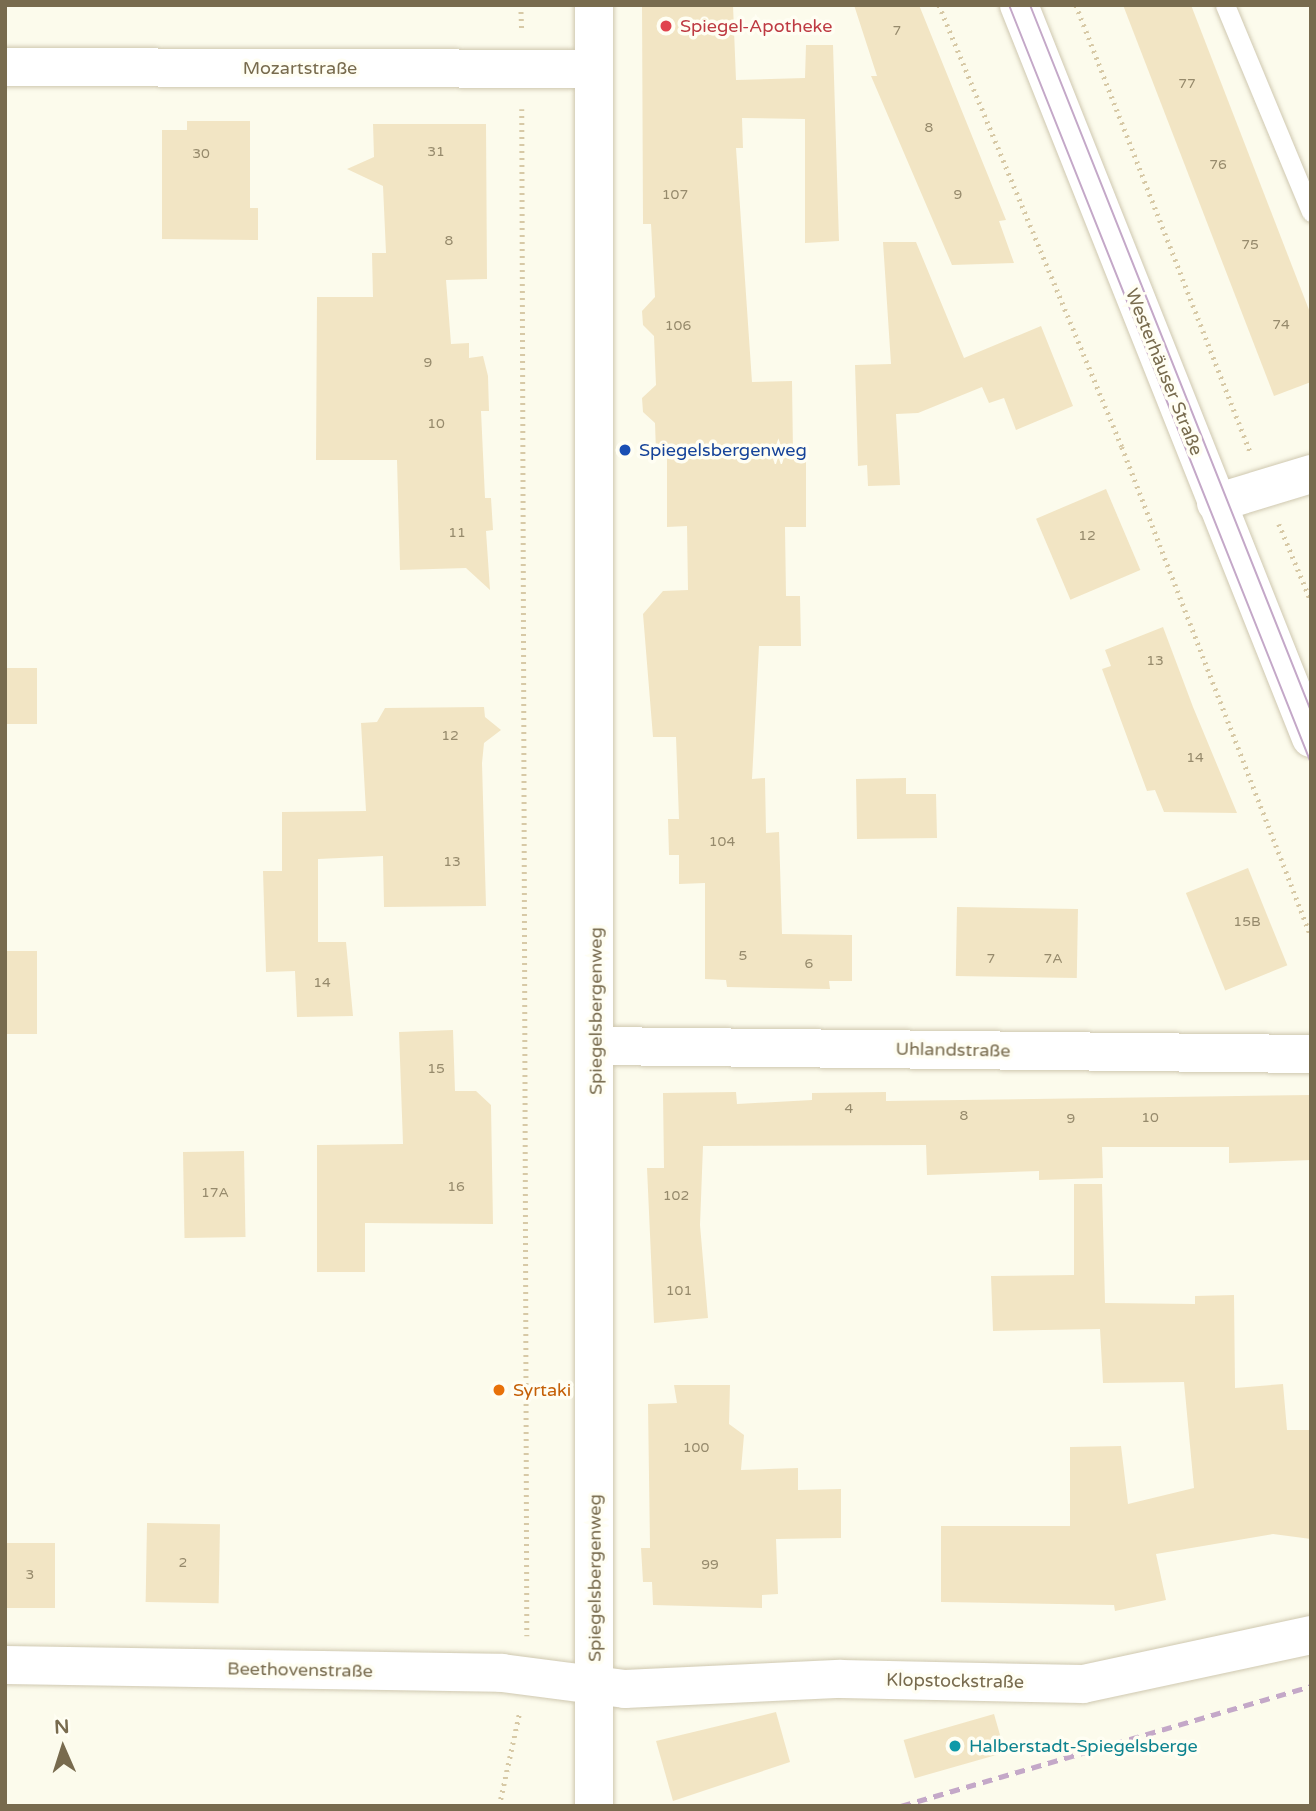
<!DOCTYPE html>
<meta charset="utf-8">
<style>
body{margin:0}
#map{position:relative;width:1316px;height:1811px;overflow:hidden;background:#fcfbec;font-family:"Varela Round",sans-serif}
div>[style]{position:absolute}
.building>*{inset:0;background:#f2e5c4;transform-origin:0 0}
.path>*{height:4.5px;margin-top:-2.25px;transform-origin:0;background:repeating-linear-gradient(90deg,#d7c9a6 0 2px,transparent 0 7px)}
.roads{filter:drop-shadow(0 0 2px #cfc8b0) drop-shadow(0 0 2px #cfc8b0)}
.service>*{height:19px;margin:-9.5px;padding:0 9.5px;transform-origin:9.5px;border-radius:9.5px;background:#fff}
.minor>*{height:38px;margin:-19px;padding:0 19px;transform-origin:19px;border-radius:19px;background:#fff}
.tertiary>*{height:38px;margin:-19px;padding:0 19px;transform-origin:19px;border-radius:19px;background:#fff}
.tram>*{height:2px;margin:-1px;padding:0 1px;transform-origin:1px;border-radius:1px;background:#c4a8c8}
.rail>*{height:5px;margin-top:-2.5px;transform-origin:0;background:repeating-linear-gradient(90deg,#c4a8c8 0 10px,transparent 0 17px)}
.dots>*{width:19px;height:19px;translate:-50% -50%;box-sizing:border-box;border:4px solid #fffef3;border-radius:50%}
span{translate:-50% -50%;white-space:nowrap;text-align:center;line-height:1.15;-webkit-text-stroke:7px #fffef3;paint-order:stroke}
.number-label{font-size:14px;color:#968a6c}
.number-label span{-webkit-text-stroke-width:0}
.health-label{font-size:18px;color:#be3a42}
.left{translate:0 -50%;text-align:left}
.street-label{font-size:18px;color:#786b4e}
.transit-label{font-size:18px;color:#164399}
.food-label{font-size:18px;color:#c56008}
.culture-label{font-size:18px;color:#0d838f}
.frame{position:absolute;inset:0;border:7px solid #786b4e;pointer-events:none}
.north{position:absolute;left:28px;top:1713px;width:70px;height:70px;-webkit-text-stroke:5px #fffef3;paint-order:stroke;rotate:357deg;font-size:19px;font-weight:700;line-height:28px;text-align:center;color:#786b4e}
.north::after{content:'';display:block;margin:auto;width:24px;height:32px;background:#786b4e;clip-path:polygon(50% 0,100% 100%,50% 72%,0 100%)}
</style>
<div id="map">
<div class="building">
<div style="clip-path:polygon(642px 5px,733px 5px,736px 80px,805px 78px,806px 45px,833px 45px,839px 241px,805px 243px,805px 119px,742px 118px,743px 148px,736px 148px,752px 382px,792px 381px,793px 453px,806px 452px,806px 527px,785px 527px,786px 596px,800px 596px,801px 646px,759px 646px,752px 779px,765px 778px,766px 833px,779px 832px,782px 934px,852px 935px,852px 981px,829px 981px,830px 989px,727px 987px,726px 980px,705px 979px,705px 883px,679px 884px,679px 855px,669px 855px,668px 819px,679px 819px,676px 737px,653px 737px,643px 614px,663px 591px,688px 590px,687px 526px,667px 527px,667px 452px,656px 452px,655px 423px,643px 412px,642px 398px,656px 385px,654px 336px,643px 325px,642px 311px,655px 297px,651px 224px,643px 224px)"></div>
<div style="clip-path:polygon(854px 5px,919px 5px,1006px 220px,999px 221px,1014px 263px,952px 265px,871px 76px,877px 76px)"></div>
<div style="clip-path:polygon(1123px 5px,1191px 5px,1311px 315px,1311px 382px,1274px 396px)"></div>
<div style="clip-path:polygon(187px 121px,250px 121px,250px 208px,258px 208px,258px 240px,162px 239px,162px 130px,187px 130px)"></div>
<div style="clip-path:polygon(373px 124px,486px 124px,487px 279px,446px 280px,451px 344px,469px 343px,469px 358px,483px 356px,488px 376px,489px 411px,481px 411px,485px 498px,491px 498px,493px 530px,486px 531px,490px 590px,466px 568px,400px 570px,397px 460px,316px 460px,317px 297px,373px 297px,372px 253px,386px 253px,383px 186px,347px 169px,374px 157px)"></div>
<div style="clip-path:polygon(883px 242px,916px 242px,964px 358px,1041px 326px,1073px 406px,1016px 430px,1004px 398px,989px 403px,982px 387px,918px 413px,896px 414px,900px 485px,868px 486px,867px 465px,858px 466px,855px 365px,891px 364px)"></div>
<div style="left:1106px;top:489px;width:88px;height:76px;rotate:67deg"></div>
<div style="clip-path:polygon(1163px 627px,1193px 707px,1237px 813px,1164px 812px,1155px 790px,1147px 791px,1102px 669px,1111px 666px,1105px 650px)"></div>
<div style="left:5px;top:668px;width:32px;height:56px"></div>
<div style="clip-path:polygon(484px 707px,485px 717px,501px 730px,484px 743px,482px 763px,486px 906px,384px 907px,383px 856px,318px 859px,318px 942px,346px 942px,353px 1016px,297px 1017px,295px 971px,266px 972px,263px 871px,282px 871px,282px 812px,366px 811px,361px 723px,377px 722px,385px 708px)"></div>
<div style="clip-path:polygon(906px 778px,906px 794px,936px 794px,937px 838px,857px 839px,856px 779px)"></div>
<div style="left:1248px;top:868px;width:105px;height:67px;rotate:68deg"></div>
<div style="left:957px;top:907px;width:121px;height:69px;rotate:1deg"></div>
<div style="left:5px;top:951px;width:32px;height:83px"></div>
<div style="clip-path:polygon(453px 1030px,455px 1091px,476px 1091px,491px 1105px,493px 1224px,365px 1223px,365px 1272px,317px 1272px,317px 1145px,403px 1144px,399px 1032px)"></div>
<div style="clip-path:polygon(736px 1092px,737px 1104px,812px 1100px,812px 1093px,886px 1092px,886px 1101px,1311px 1095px,1311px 1160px,1229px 1163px,1229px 1147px,1102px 1147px,1103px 1178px,1039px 1180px,1039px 1171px,927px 1175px,926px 1145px,703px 1146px,700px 1225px,708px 1318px,654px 1323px,647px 1168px,664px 1168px,663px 1093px)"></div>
<div style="left:244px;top:1151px;width:86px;height:61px;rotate:89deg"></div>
<div style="clip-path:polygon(1074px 1184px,1102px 1184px,1105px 1303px,1195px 1304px,1195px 1296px,1234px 1295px,1235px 1388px,1283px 1384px,1287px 1430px,1311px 1430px,1311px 1539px,1273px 1534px,1156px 1554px,1166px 1600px,1115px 1611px,1114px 1605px,941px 1602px,941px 1526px,1070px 1526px,1070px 1447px,1121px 1446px,1128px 1504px,1194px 1488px,1184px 1382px,1103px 1383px,1100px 1329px,993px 1331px,991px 1276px,1074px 1275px)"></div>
<div style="clip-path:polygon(674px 1385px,730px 1385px,729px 1424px,744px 1435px,741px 1470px,798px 1468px,798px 1490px,841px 1489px,841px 1538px,776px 1539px,778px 1594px,762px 1595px,762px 1608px,653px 1605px,652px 1582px,643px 1582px,641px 1548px,650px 1548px,648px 1404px,677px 1403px)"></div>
<div style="left:147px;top:1523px;width:73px;height:79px;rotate:1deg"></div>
<div style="left:5px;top:1543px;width:50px;height:65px"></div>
<div style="clip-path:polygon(776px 1712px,790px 1762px,673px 1801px,656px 1741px)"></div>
<div style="left:994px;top:1714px;width:40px;height:94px;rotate:74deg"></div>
</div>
<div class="path">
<div style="left:521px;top:5px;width:25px;rotate:88deg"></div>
<div style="left:939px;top:5px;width:478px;rotate:67.5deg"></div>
<div style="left:1122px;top:447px;width:524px;rotate:68.87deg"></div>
<div style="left:1076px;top:5px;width:479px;rotate:68.7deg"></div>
<div style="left:522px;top:109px;width:1527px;rotate:89.81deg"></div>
<div style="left:1279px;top:524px;width:83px;rotate:67.4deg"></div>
<div style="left:499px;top:1806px;width:94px;rotate:-77.7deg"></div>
</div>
<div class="roads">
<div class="service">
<div style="left:1225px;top:5px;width:224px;rotate:67.4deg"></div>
</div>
<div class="minor">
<div style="left:5px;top:67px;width:589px;rotate:0.19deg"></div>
<div style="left:1216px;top:503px;width:99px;rotate:-17deg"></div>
<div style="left:596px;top:1046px;width:715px;rotate:0.64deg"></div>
<div style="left:5px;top:1665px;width:497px;rotate:0.9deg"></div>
<div style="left:502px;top:1673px;width:124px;rotate:7.4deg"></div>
<div style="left:625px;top:1689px;width:216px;rotate:-2.7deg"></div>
<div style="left:841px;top:1679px;width:242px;rotate:1.2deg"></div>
<div style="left:1083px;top:1684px;width:233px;rotate:-12.1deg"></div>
<div style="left:594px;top:1806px;width:1801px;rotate:-90deg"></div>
</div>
<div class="tertiary">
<div style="left:1019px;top:5px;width:789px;rotate:68.28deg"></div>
</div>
</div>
<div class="tram">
<div style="left:1009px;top:5px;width:816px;rotate:68.28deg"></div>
<div style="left:1030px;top:5px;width:760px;rotate:68.3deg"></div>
</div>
<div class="rail">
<div style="left:901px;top:1806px;width:427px;rotate:-16.3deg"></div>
</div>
<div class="dots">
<div style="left:666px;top:26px;background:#e0444e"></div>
<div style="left:625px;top:450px;background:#1a4fb4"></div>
<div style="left:499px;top:1390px;background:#e8710a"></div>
<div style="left:955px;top:1746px;background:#0f9aa8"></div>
</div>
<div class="number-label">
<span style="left:897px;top:31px">7</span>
<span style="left:1187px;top:84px">77</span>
<span style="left:929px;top:128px">8</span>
<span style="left:436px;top:152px">31</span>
<span style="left:201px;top:154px">30</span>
<span style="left:1218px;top:165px">76</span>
<span style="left:675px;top:195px">107</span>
<span style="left:958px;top:195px">9</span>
<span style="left:449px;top:241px">8</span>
<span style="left:1250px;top:245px">75</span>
<span style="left:1281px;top:325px">74</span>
<span style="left:678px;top:326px">106</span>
<span style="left:428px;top:363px">9</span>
<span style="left:436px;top:424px">10</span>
<span style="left:457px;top:533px">11</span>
<span style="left:1087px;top:536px">12</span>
<span style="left:1155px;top:661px">13</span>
<span style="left:450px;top:736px">12</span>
<span style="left:1195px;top:758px">14</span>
<span style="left:722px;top:842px">104</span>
<span style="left:452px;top:862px">13</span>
<span style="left:1247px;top:922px">15B</span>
<span style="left:743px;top:956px">5</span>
<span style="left:991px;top:959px">7</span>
<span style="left:1053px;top:959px">7A</span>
<span style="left:809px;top:964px">6</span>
<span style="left:322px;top:983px">14</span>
<span style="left:436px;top:1069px">15</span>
<span style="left:849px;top:1109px">4</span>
<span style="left:964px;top:1116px">8</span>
<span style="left:1150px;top:1118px">10</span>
<span style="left:1071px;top:1119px">9</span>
<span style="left:456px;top:1187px">16</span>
<span style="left:215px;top:1193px">17A</span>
<span style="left:676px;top:1196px">102</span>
<span style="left:679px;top:1291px">101</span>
<span style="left:696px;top:1448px">100</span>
<span style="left:183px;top:1563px">2</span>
<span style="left:710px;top:1565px">99</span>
<span style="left:30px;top:1575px">3</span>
</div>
<div class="health-label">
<span class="left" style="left:680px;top:26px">Spiegel-Apotheke</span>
</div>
<div class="street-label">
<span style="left:300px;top:68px">Mozartstraße</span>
<span style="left:1164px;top:372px;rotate:68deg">Westerhäuser Straße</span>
<span style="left:596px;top:1011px;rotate:-90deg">Spiegelsbergenweg</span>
<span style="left:953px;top:1050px;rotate:1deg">Uhlandstraße</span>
<span style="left:595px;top:1578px;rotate:-90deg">Spiegelsbergenweg</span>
<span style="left:300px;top:1670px;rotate:1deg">Beethovenstraße</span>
<span style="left:955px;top:1681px;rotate:1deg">Klopstockstraße</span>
</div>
<div class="transit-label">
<span class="left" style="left:639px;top:450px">Spiegelsbergenweg</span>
</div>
<div class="food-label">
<span class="left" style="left:513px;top:1390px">Syrtaki</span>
</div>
<div class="culture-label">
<span class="left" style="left:969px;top:1746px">Halberstadt-Spiegelsberge</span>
</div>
<div class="frame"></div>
<div class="north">N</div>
</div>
